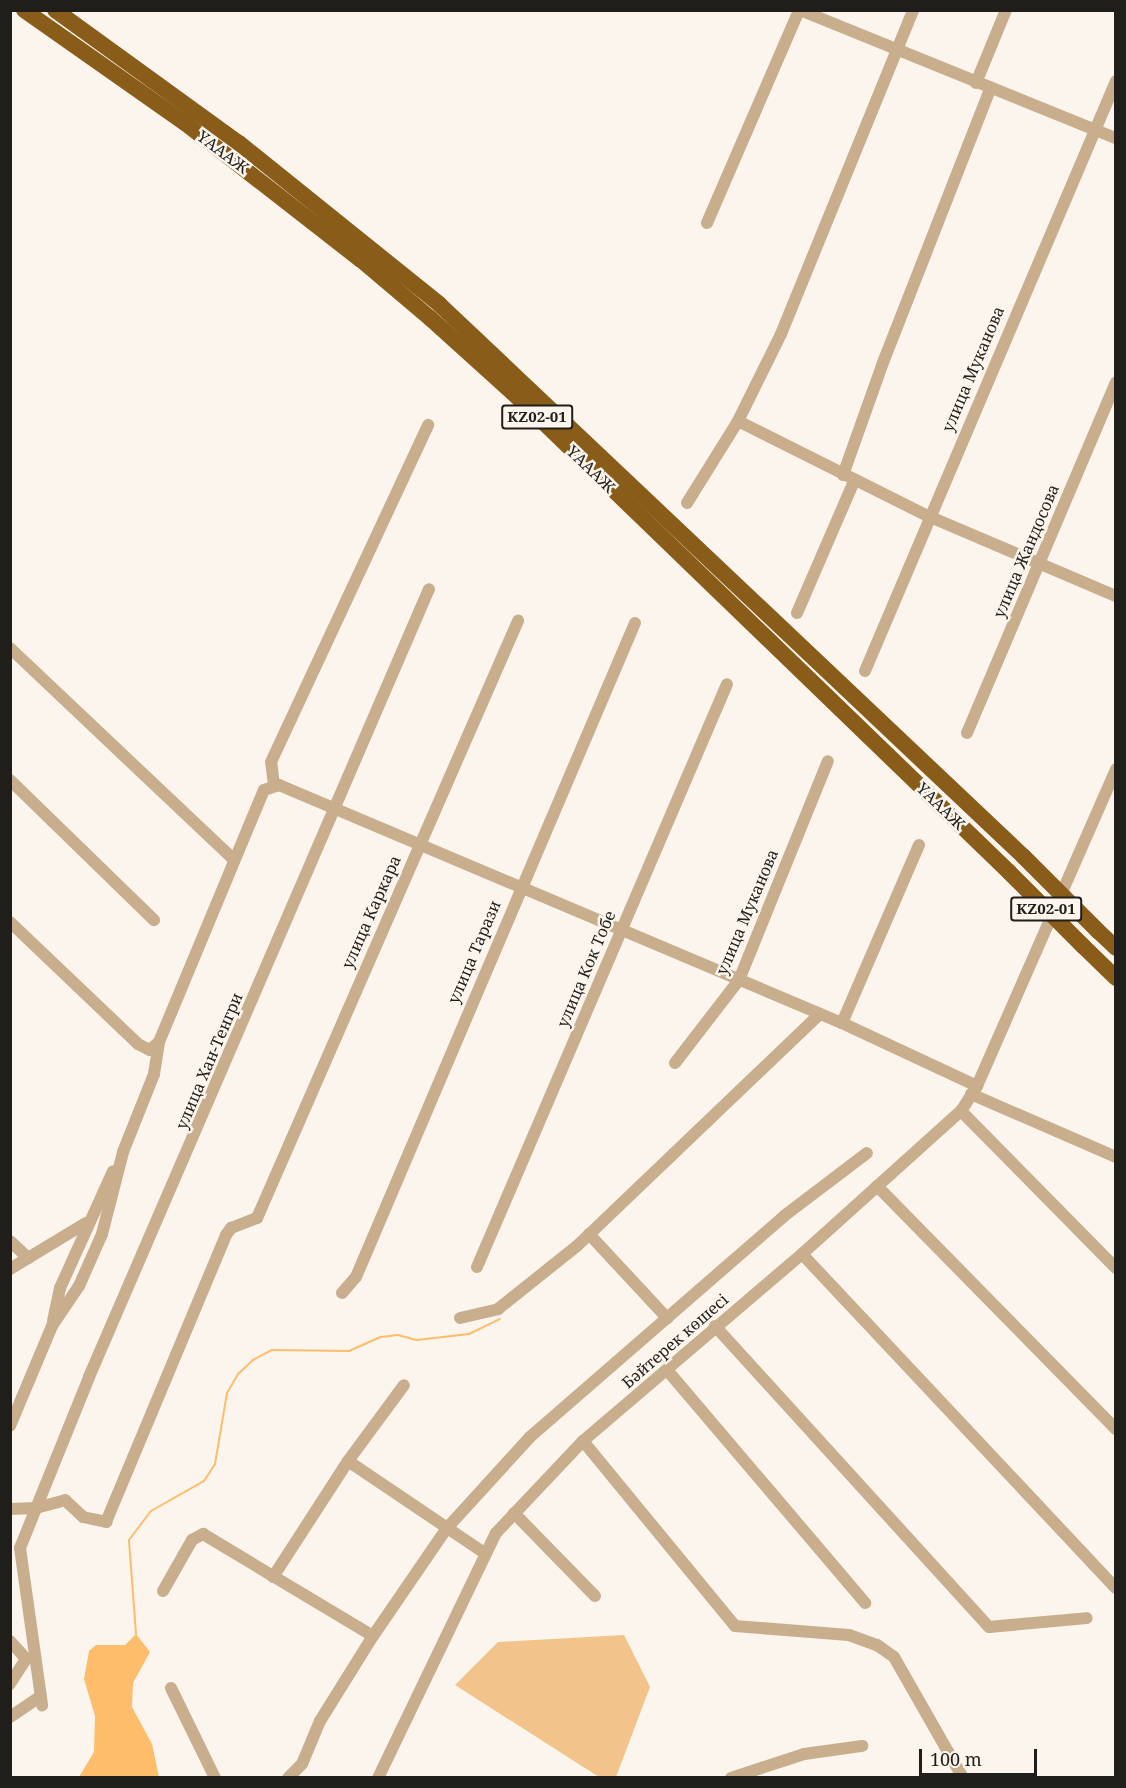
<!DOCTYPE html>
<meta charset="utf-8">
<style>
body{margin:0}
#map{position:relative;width:1126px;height:1788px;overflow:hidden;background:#fbf5ed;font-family:"Noto Serif",serif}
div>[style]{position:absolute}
.green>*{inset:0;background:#f2c38a}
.water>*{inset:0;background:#fdbd6b}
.stream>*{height:2px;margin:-1px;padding:0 1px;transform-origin:1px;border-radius:1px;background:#fdbd6b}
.minor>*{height:12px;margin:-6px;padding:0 6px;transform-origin:6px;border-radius:6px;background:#c9ae8d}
.highway>*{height:16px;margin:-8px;padding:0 8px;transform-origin:8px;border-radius:8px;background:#895c19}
.highway-bridge>*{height:16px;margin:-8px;padding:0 8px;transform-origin:8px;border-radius:8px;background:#895c19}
span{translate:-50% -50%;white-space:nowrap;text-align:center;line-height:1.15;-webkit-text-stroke:5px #fbf5ed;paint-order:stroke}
.shield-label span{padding:2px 4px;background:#fbf5ed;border:2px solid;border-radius:4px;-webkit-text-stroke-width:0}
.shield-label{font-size:15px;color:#201e1b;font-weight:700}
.street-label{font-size:16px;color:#201e1b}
.frame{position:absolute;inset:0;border:12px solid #201e1b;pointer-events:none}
.scale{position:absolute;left:919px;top:1749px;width:118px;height:27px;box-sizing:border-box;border:3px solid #201e1b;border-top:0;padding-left:8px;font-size:18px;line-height:21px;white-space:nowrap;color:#201e1b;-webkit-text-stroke:4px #fbf5ed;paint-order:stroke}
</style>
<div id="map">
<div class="green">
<div style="clip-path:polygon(624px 1635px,650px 1687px,616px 1777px,599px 1777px,455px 1685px,498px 1642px)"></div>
</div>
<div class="water">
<div style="clip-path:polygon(136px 1634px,150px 1652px,133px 1683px,132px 1707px,152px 1744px,159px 1777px,79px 1777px,94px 1752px,95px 1716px,84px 1679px,89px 1651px,96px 1645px,125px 1645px)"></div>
</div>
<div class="stream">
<div style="left:136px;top:1634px;width:94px;rotate:-94.3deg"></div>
<div style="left:129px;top:1540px;width:36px;rotate:-53deg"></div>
<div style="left:151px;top:1511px;width:61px;rotate:-29.5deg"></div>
<div style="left:204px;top:1481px;width:20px;rotate:-57deg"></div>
<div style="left:215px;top:1464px;width:72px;rotate:-80.4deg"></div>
<div style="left:227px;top:1393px;width:22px;rotate:-60deg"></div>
<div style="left:238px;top:1374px;width:21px;rotate:-43deg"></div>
<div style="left:253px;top:1360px;width:21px;rotate:-28deg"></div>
<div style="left:272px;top:1350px;width:77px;rotate:0.7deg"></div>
<div style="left:349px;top:1351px;width:35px;rotate:-24deg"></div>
<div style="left:381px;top:1337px;width:17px;rotate:-7deg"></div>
<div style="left:398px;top:1335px;width:20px;rotate:15deg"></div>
<div style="left:417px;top:1340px;width:52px;rotate:-6.6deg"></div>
<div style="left:469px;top:1334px;width:34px;rotate:-26deg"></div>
</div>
<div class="minor">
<div style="left:800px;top:10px;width:341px;rotate:22.1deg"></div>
<div style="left:976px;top:83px;width:79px;rotate:-67.7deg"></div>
<div style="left:707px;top:223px;width:232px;rotate:-66.6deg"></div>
<div style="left:738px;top:421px;width:212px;rotate:26.6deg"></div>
<div style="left:928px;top:516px;width:204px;rotate:23.1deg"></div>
<div style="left:843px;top:475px;width:122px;rotate:-70.4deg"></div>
<div style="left:884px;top:360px;width:291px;rotate:-68.6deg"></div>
<div style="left:687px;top:503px;width:97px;rotate:-58.1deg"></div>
<div style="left:738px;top:421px;width:97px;rotate:-63.7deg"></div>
<div style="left:781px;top:334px;width:350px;rotate:-67.8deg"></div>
<div style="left:797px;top:613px;width:144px;rotate:-66.6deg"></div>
<div style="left:10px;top:648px;width:307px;rotate:43.4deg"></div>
<div style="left:865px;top:671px;width:641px;rotate:-66.95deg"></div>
<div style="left:967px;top:733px;width:381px;rotate:-67deg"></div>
<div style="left:10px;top:780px;width:201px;rotate:44.2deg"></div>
<div style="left:274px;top:785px;width:23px;rotate:-97deg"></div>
<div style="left:271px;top:762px;width:372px;rotate:-65deg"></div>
<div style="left:10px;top:922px;width:177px;rotate:43.6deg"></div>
<div style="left:138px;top:1044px;width:13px;rotate:27deg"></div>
<div style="left:150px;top:1050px;width:12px;rotate:-42deg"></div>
<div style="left:159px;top:1042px;width:273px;rotate:-67.4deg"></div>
<div style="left:264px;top:790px;width:16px;rotate:-18deg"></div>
<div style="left:279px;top:785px;width:611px;rotate:22.92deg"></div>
<div style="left:842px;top:1023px;width:149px;rotate:25deg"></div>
<div style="left:842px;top:1023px;width:194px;rotate:-66.6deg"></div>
<div style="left:675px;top:1063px;width:105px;rotate:-52.4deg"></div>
<div style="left:739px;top:980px;width:236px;rotate:-67.9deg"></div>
<div style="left:971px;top:1094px;width:158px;rotate:23.5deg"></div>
<div style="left:961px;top:1111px;width:221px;rotate:45.4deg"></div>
<div style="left:877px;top:1186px;width:341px;rotate:45.5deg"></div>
<div style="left:589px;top:1234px;width:115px;rotate:47.1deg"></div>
<div style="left:10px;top:1241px;width:25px;rotate:43deg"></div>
<div style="left:802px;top:1254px;width:458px;rotate:46.8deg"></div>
<div style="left:477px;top:1267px;width:634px;rotate:-66.79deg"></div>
<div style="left:10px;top:1269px;width:89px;rotate:-31.2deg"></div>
<div style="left:342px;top:1293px;width:21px;rotate:-49deg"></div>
<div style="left:356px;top:1277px;width:711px;rotate:-66.9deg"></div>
<div style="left:460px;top:1318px;width:39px;rotate:-13deg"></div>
<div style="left:498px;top:1309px;width:101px;rotate:-38.6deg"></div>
<div style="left:577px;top:1246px;width:336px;rotate:-43.7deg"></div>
<div style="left:53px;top:1321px;width:34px;rotate:-78deg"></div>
<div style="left:60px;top:1288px;width:128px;rotate:-65.6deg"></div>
<div style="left:715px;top:1326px;width:407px;rotate:47.7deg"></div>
<div style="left:989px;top:1627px;width:98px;rotate:-5.2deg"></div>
<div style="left:667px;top:1370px;width:306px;rotate:49.6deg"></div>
<div style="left:10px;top:1426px;width:108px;rotate:-67.2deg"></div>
<div style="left:52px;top:1326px;width:48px;rotate:-56deg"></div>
<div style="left:79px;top:1286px;width:57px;rotate:-66.1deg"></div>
<div style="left:102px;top:1234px;width:85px;rotate:-75.6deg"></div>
<div style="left:123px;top:1152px;width:84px;rotate:-68.3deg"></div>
<div style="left:154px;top:1074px;width:32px;rotate:-81deg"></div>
<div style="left:583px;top:1441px;width:239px;rotate:50.6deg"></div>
<div style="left:735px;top:1626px;width:114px;rotate:4.5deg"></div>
<div style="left:849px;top:1635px;width:30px;rotate:20deg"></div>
<div style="left:877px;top:1645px;width:21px;rotate:35deg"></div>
<div style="left:894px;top:1657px;width:139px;rotate:60.3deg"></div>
<div style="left:348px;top:1461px;width:163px;rotate:34deg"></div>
<div style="left:10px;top:1509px;width:26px;rotate:-2deg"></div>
<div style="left:36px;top:1508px;width:30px;rotate:-15deg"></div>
<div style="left:65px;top:1500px;width:25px;rotate:43deg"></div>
<div style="left:83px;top:1517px;width:24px;rotate:12deg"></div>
<div style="left:106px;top:1522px;width:311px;rotate:-67.3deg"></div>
<div style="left:226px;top:1235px;width:9px;rotate:-54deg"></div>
<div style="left:231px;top:1228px;width:28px;rotate:-21deg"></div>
<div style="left:257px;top:1218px;width:652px;rotate:-66.39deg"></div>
<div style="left:514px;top:1513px;width:116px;rotate:45.7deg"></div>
<div style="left:20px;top:1548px;width:184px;rotate:-68deg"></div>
<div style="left:89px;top:1377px;width:858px;rotate:-66.66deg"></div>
<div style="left:20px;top:1548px;width:159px;rotate:82deg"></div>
<div style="left:273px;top:1577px;width:138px;rotate:-57.1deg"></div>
<div style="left:348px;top:1461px;width:94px;rotate:-53.6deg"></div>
<div style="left:163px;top:1591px;width:59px;rotate:-60.4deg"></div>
<div style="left:192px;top:1540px;width:13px;rotate:-29deg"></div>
<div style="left:203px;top:1534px;width:198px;rotate:31deg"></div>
<div style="left:10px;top:1641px;width:24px;rotate:48deg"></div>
<div style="left:26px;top:1659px;width:30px;rotate:123deg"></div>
<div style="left:171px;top:1688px;width:100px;rotate:63.9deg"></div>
<div style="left:10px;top:1717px;width:37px;rotate:-34deg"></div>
<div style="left:288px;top:1778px;width:20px;rotate:-45deg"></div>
<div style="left:302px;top:1764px;width:47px;rotate:-67.3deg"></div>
<div style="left:320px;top:1721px;width:100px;rotate:-58.1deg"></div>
<div style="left:373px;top:1636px;width:131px;rotate:-55.6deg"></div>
<div style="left:447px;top:1528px;width:123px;rotate:-47.6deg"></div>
<div style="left:530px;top:1437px;width:337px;rotate:-41deg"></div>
<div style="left:784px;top:1216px;width:104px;rotate:-37.2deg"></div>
<div style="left:378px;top:1778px;width:272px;rotate:-64.3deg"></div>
<div style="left:496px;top:1533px;width:127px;rotate:-46.6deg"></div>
<div style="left:583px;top:1441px;width:288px;rotate:-40.5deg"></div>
<div style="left:802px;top:1254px;width:214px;rotate:-42deg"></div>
<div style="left:961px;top:1111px;width:30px;rotate:-57deg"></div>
<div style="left:977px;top:1086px;width:346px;rotate:-66.3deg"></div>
<div style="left:731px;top:1778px;width:77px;rotate:-18.2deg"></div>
<div style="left:804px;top:1754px;width:59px;rotate:-7.9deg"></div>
</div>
<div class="highway">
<div style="left:24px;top:10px;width:197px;rotate:35.1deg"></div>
<div style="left:185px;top:123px;width:222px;rotate:37.9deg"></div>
<div style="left:360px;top:259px;width:92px;rotate:40.1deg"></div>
<div style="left:430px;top:318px;width:110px;rotate:42.1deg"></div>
<div style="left:512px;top:392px;width:691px;rotate:44deg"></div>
<div style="left:55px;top:10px;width:227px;rotate:35.9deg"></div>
<div style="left:239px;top:143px;width:257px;rotate:38.8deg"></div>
<div style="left:439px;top:304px;width:805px;rotate:43.39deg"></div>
<div style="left:1098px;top:931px;width:25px;rotate:43deg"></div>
<div style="left:1083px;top:946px;width:46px;rotate:44.1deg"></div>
</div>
<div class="highway-bridge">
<div style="left:1024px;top:857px;width:105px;rotate:45deg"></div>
<div style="left:1009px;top:872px;width:105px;rotate:45deg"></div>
</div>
<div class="shield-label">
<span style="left:537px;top:417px">KZ02-01</span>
<span style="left:1046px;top:909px">KZ02-01</span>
</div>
<div class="street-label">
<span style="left:223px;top:152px;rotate:37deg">ҮАААЖ</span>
<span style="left:973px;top:369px;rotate:-67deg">улица Муканова</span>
<span style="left:591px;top:469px;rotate:44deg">ҮАААЖ</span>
<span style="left:1026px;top:551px;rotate:-67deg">улица Жандосова</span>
<span style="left:941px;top:806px;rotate:44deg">ҮАААЖ</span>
<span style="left:371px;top:912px;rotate:-66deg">улица Каркара</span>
<span style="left:747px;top:912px;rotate:-67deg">улица Муканова</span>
<span style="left:474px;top:952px;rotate:-67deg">улица Тарази</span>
<span style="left:586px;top:969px;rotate:-67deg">улица Кок Тобе</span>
<span style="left:209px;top:1061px;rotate:-67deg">улица Хан-Тенгри</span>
<span style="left:675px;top:1341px;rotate:-41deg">Бәйтерек көшесі</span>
</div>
<div class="frame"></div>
<div class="scale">100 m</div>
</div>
